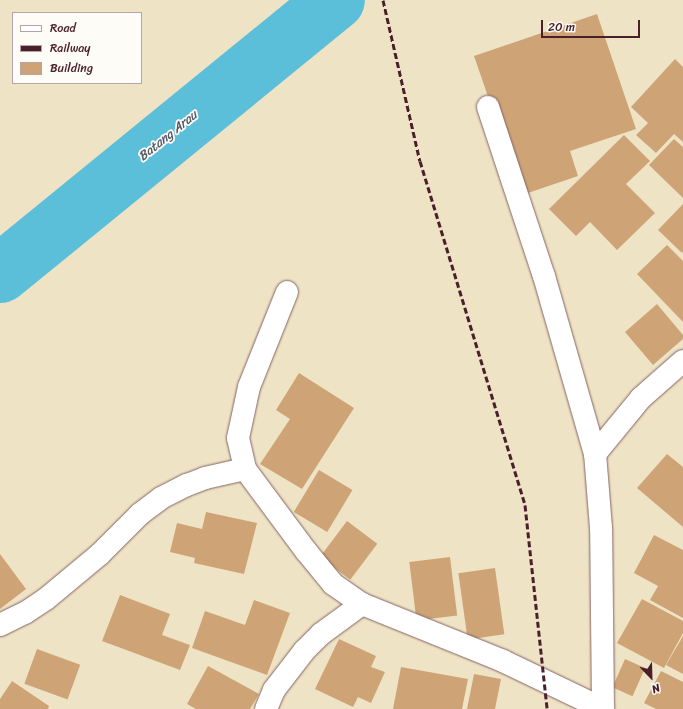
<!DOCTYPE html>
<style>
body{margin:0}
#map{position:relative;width:683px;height:709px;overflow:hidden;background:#efe3c6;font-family:Sriracha,sans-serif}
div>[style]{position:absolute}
.river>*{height:59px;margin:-29.5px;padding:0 29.5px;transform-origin:29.5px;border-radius:29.5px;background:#5cbfda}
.building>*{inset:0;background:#cea476;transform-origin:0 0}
.roads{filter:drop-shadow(0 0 1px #846461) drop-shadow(0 0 1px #846461)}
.minor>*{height:22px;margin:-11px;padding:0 11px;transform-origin:11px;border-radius:11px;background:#fff}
.rail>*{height:3px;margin-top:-1.5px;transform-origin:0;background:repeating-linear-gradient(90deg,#4a1f2b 0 6px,transparent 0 9px)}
span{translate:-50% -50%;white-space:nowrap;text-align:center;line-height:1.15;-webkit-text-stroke:3.5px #fdfcf7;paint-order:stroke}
.water-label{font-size:13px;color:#505768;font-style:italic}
.legend{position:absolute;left:12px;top:12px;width:130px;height:72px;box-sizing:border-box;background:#fdfcf7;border:1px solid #b5a4a5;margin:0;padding:5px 7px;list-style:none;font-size:12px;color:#4a1f2b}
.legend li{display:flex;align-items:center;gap:8px;height:20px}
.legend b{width:20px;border:1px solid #b5a4a5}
.north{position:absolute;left:631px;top:657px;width:40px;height:40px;-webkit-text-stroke:3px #fdfcf7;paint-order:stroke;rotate:157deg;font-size:11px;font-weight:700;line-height:16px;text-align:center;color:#4a1f2b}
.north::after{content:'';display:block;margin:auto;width:14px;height:18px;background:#4a1f2b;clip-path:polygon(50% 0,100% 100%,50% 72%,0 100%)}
.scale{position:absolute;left:541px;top:20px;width:99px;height:18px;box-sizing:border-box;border:2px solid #4a1f2b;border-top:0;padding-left:5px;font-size:12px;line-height:14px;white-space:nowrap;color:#4a1f2b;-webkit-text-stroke:3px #fdfcf7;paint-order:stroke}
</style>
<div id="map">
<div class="river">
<div style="left:0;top:273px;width:432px;rotate:-39.2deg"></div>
</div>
<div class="building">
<div style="clip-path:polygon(597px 14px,636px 129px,570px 151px,578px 176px,522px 195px,474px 56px)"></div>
<div style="clip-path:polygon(675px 59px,683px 67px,683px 142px,674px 134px,656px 153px,636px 135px,648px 123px,631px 107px)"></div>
<div style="clip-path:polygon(624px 135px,650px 161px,626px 184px,655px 213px,617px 250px,590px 222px,576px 236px,549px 209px)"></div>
<div style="clip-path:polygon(674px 139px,683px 147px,683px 198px,649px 165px)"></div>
<div style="clip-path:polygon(683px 204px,683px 251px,682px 253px,658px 230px)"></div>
<div style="clip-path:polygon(667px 245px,683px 261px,683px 322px,637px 274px)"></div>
<div style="clip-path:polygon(657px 304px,683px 335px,683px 339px,653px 365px,625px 332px)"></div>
<div style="clip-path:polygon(299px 373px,354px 408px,302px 489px,260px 464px,290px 419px,276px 410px)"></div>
<div style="clip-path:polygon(667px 454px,683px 467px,683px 527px,637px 488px)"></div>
<div style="left:319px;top:470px;width:39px;height:49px;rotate:31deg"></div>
<div style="clip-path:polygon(206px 512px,257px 523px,244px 574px,194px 563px,195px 558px,170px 552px,177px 523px,202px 529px)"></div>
<div style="left:347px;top:521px;width:38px;height:45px;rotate:37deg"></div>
<div style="clip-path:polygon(654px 535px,683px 550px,683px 618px,650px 600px,658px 586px,634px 573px)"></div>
<div style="clip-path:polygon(0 554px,26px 589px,0 609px)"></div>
<div style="left:450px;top:557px;width:59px;height:41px;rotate:83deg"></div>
<div style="left:495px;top:568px;width:67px;height:37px;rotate:82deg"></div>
<div style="clip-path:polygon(120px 595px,170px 614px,162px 635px,190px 645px,180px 670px,102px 641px)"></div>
<div style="clip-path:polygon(642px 599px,683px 621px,683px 633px,664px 668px,617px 643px)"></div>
<div style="clip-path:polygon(254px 600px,290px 613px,267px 675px,192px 648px,205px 611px,245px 625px)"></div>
<div style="clip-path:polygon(683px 636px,683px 674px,666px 665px)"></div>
<div style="clip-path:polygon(339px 639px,376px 656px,371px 667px,385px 672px,371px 703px,358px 697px,353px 707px,315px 689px)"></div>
<div style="left:37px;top:649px;width:46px;height:37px;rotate:20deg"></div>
<div style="left:625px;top:659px;width:22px;height:31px;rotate:24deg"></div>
<div style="clip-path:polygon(208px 666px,259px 694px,250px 709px,196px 709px,187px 704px)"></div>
<div style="clip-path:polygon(401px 667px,468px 679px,462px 709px,393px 709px)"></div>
<div style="clip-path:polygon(661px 671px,683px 682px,683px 709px,656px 709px,644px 703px)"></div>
<div style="clip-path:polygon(474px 674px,501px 679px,495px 709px,467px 709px)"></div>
<div style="clip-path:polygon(12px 681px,49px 706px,48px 709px,0 709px,0 699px)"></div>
</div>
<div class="roads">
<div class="minor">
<div style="left:488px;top:107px;width:178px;rotate:71.7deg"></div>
<div style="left:544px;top:276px;width:185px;rotate:74deg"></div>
<div style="left:287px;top:292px;width:102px;rotate:111.8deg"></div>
<div style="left:249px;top:387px;width:52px;rotate:102.2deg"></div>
<div style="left:238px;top:438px;width:32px;rotate:77deg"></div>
<div style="left:245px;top:469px;width:102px;rotate:53.4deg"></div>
<div style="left:306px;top:551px;width:43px;rotate:50.7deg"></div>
<div style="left:333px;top:584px;width:35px;rotate:35deg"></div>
<div style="left:362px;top:604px;width:152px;rotate:22deg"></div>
<div style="left:503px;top:661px;width:111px;rotate:25.6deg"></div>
<div style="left:0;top:625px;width:28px;rotate:-26deg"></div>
<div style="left:25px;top:613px;width:25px;rotate:-34deg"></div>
<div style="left:46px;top:599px;width:70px;rotate:-39.8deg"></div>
<div style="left:100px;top:554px;width:57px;rotate:-45deg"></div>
<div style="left:140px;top:514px;width:26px;rotate:-37deg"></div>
<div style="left:161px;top:498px;width:29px;rotate:-27deg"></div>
<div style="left:187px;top:485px;width:19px;rotate:-21deg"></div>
<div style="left:205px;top:478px;width:41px;rotate:-12.7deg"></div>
<div style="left:266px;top:709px;width:21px;rotate:-67deg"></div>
<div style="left:274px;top:690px;width:49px;rotate:-52.4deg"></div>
<div style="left:304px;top:651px;width:24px;rotate:-45deg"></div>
<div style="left:321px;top:634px;width:51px;rotate:-36.2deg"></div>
<div style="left:603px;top:709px;width:181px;rotate:-90.6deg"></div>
<div style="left:601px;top:528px;width:74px;rotate:-94.6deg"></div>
<div style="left:595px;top:454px;width:72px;rotate:-50.6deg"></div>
<div style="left:641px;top:398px;width:56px;rotate:-41.4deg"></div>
</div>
</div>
<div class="rail">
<div style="left:383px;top:0;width:165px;rotate:77.1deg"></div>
<div style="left:420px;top:161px;width:360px;rotate:73deg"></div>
<div style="left:525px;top:505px;width:205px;rotate:83.8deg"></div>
</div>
<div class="water-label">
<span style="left:168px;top:136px;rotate:-39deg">Batang Arau</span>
</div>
<ul class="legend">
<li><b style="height:5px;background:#fff"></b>Road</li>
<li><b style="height:5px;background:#4a1f2b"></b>Railway</li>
<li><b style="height:11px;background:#cea476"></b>Building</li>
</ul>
<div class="north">N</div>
<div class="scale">20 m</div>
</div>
